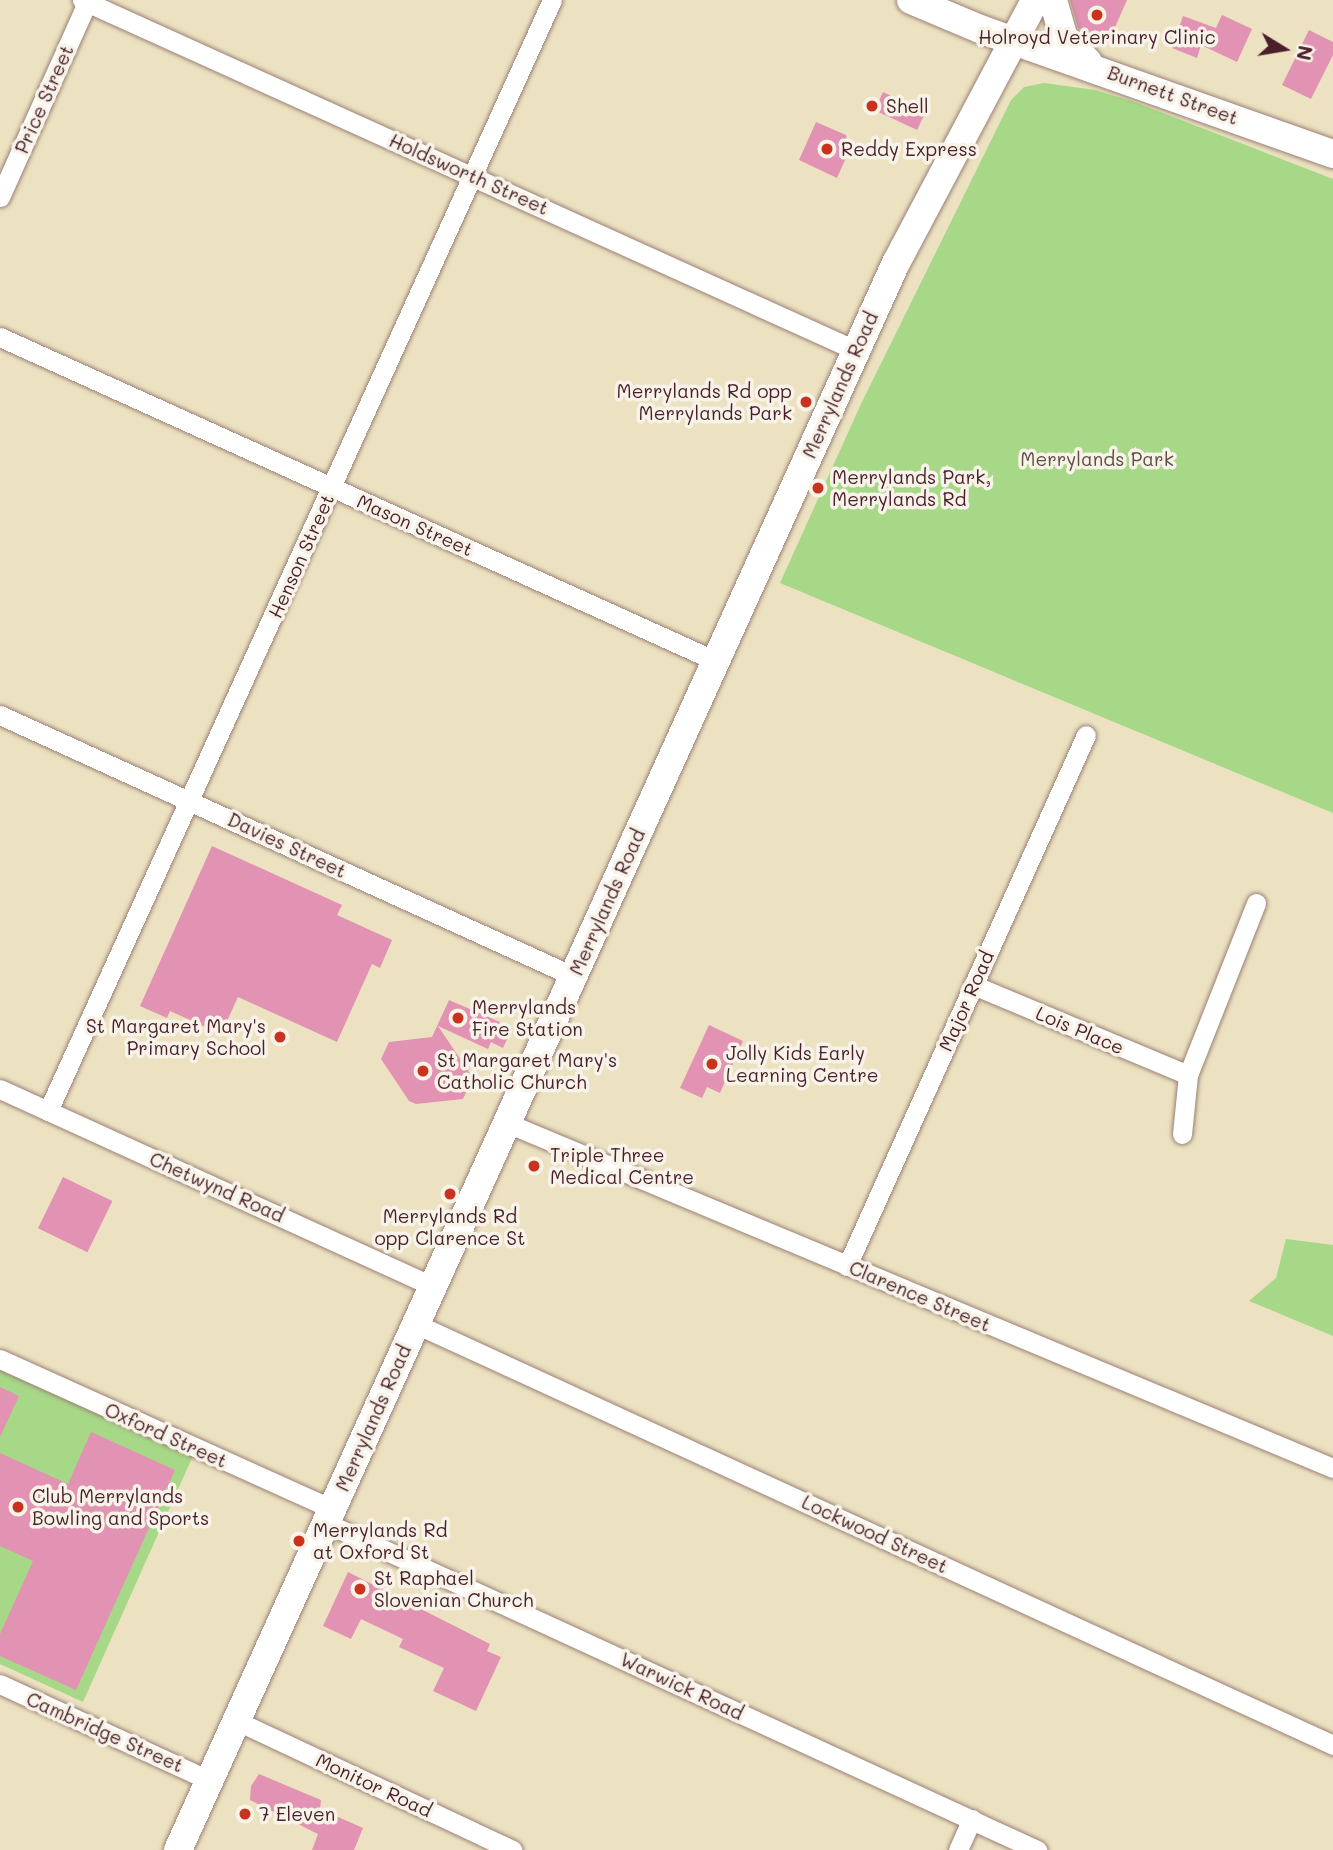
<!DOCTYPE html>
<style>
body{margin:0}
#map{position:relative;width:1333px;height:1850px;overflow:hidden;background:#ece2c1;font-family:Mali,sans-serif}
div>[style]{position:absolute}
.green>*{inset:0;background:#a6d887}
.building>*{inset:0;background:#e292b2;transform-origin:0 0}
.roads{filter:drop-shadow(0 0 2px #9b8076) drop-shadow(0 0 2px #9b8076)}
.minor>*{height:19px;margin:-9.5px;padding:0 9.5px;transform-origin:9.5px;border-radius:9.5px;background:#fff}
.secondary>*{height:28px;margin:-14px;padding:0 14px;transform-origin:14px;border-radius:14px;background:#fff}
.dots>*{width:19px;height:19px;translate:-50% -50%;box-sizing:border-box;border:4px solid #f7f3e8;border-radius:50%}
span{translate:-50% -50%;white-space:nowrap;text-align:center;line-height:1.15;-webkit-text-stroke:7px #f7f3e8;paint-order:stroke}
.poi-label{font-size:19px;color:#4a1f2b}
.left{translate:0 -50%;text-align:left}
.right{translate:-100% -50%;text-align:right}
.street-label{font-size:19px;color:#4a1f2b}
.park-label{font-size:19px;color:#614d42}
.north{position:absolute;left:1249px;top:14px;width:70px;height:70px;-webkit-text-stroke:5px #f7f3e8;paint-order:stroke;rotate:101deg;font-size:19px;font-weight:700;line-height:28px;text-align:center;color:#4a1f2b}
.north::after{content:'';display:block;margin:auto;width:24px;height:32px;background:#4a1f2b;clip-path:polygon(50% 0,100% 100%,50% 72%,0 100%)}
</style>
<div id="map">
<div class="green">
<div style="clip-path:polygon(1044px 83px,1095px 90px,1132px 101px,1333px 179px,1333px 813px,780px 583px,861px 404px,1011px 100px,1024px 87px)"></div>
<div style="clip-path:polygon(1286px 1239px,1333px 1245px,1333px 1336px,1249px 1301px,1276px 1278px)"></div>
<div style="clip-path:polygon(0 1366px,196px 1449px,83px 1702px,0 1664px)"></div>
</div>
<div class="building">
<div style="clip-path:polygon(1070px 0,1127px 0,1108px 43px,1078px 28px)"></div>
<div style="clip-path:polygon(1222px 15px,1252px 29px,1237px 62px,1201px 45px,1197px 58px,1172px 48px,1183px 16px,1216px 28px)"></div>
<div style="clip-path:polygon(1309px 30px,1333px 42px,1333px 55px,1311px 99px,1282px 85px)"></div>
<div style="left:883px;top:92px;width:47px;height:20px;rotate:25deg"></div>
<div style="clip-path:polygon(816px 122px,846px 135px,849px 151px,837px 178px,799px 160px)"></div>
<div style="clip-path:polygon(212px 846px,342px 905px,337px 915px,392px 940px,380px 968px,372px 964px,337px 1042px,238px 997px,221px 1034px,170px 1011px,167px 1018px,140px 1006px)"></div>
<div style="clip-path:polygon(449px 1000px,500px 1022px,497px 1028px,510px 1033px,503px 1048px,491px 1042px,488px 1049px,438px 1026px,473px 1078px,463px 1099px,416px 1104px,409px 1101px,381px 1059px,389px 1042px,432px 1037px)"></div>
<div style="clip-path:polygon(709px 1025px,743px 1041px,720px 1093px,707px 1087px,702px 1098px,680px 1088px)"></div>
<div style="left:63px;top:1177px;width:55px;height:57px;rotate:26deg"></div>
<div style="clip-path:polygon(0 1387px,19px 1396px,0 1437px)"></div>
<div style="clip-path:polygon(91px 1432px,175px 1470px,76px 1690px,0 1656px,0 1634px,33px 1561px,0 1546px,0 1453px,68px 1484px)"></div>
<div style="clip-path:polygon(348px 1572px,490px 1644px,487px 1651px,501px 1657px,476px 1711px,433px 1691px,444px 1668px,399px 1647px,403px 1639px,361px 1619px,351px 1639px,323px 1626px)"></div>
<div style="clip-path:polygon(259px 1774px,321px 1800px,320px 1809px,363px 1828px,354px 1850px,312px 1850px,318px 1834px,250px 1800px,251px 1786px)"></div>
</div>
<div class="roads">
<div class="minor">
<div style="left:82px;top:0;width:849px;rotate:24.36deg"></div>
<div style="left:0;top:197px;width:216px;rotate:-65.9deg"></div>
<div style="left:0;top:337px;width:786px;rotate:24.35deg"></div>
<div style="left:0;top:715px;width:630px;rotate:24.49deg"></div>
<div style="left:973px;top:985px;width:233px;rotate:22.7deg"></div>
<div style="left:0;top:1089px;width:476px;rotate:24.5deg"></div>
<div style="left:48px;top:1111px;width:1220px;rotate:-65.6deg"></div>
<div style="left:507px;top:1123px;width:895px;rotate:22.67deg"></div>
<div style="left:1182px;top:1134px;width:59px;rotate:-84.2deg"></div>
<div style="left:1188px;top:1075px;width:185px;rotate:-68.4deg"></div>
<div style="left:847px;top:1266px;width:582px;rotate:-65.77deg"></div>
<div style="left:416px;top:1324px;width:1009px;rotate:24.66deg"></div>
<div style="left:0;top:1359px;width:364px;rotate:24.3deg"></div>
<div style="left:326px;top:1523px;width:783px;rotate:24.7deg"></div>
<div style="left:0;top:1684px;width:230px;rotate:24.7deg"></div>
<div style="left:237px;top:1721px;width:304px;rotate:25.1deg"></div>
<div style="left:958px;top:1850px;width:34px;rotate:-66deg"></div>
</div>
<div class="secondary">
<div style="left:911px;top:0;width:75px;rotate:22.8deg"></div>
<div style="left:980px;top:29px;width:374px;rotate:19.5deg"></div>
<div style="left:1053px;top:0;width:37px;rotate:74deg"></div>
<div style="left:1063px;top:36px;width:36px;rotate:46deg"></div>
<div style="left:178px;top:1850px;width:1742px;rotate:-65.66deg"></div>
<div style="left:896px;top:263px;width:297px;rotate:-62.1deg"></div>
</div>
</div>
<div class="dots">
<div style="left:1097px;top:15px;background:#c8321e"></div>
<div style="left:872px;top:106px;background:#c8321e"></div>
<div style="left:827px;top:149px;background:#c8321e"></div>
<div style="left:806px;top:402px;background:#c8321e"></div>
<div style="left:818px;top:488px;background:#c8321e"></div>
<div style="left:458px;top:1018px;background:#c8321e"></div>
<div style="left:280px;top:1037px;background:#c8321e"></div>
<div style="left:712px;top:1064px;background:#c8321e"></div>
<div style="left:423px;top:1071px;background:#c8321e"></div>
<div style="left:534px;top:1166px;background:#c8321e"></div>
<div style="left:450px;top:1194px;background:#c8321e"></div>
<div style="left:18px;top:1507px;background:#c8321e"></div>
<div style="left:299px;top:1541px;background:#c8321e"></div>
<div style="left:360px;top:1589px;background:#c8321e"></div>
<div style="left:245px;top:1814px;background:#c8321e"></div>
</div>
<div class="poi-label">
<span style="left:1097px;top:37px">Holroyd Veterinary Clinic</span>
<span class="left" style="left:886px;top:106px">Shell</span>
<span class="left" style="left:841px;top:149px">Reddy Express</span>
<span class="right" style="left:792px;top:402px">Merrylands Rd opp<br>Merrylands Park</span>
<span class="left" style="left:832px;top:488px">Merrylands Park,<br>Merrylands Rd</span>
<span class="left" style="left:472px;top:1018px">Merrylands<br>Fire Station</span>
<span class="right" style="left:266px;top:1037px">St Margaret Mary's<br>Primary School</span>
<span class="left" style="left:726px;top:1064px">Jolly Kids Early<br>Learning Centre</span>
<span class="left" style="left:437px;top:1071px">St Margaret Mary's<br>Catholic Church</span>
<span class="left" style="left:550px;top:1166px">Triple Three<br>Medical Centre</span>
<span style="left:450px;top:1227px">Merrylands Rd<br>opp Clarence St</span>
<span class="left" style="left:32px;top:1507px">Club Merrylands<br>Bowling and Sports</span>
<span class="left" style="left:313px;top:1541px">Merrylands Rd<br>at Oxford St</span>
<span class="left" style="left:374px;top:1589px">St Raphael<br>Slovenian Church</span>
<span class="left" style="left:259px;top:1814px">7 Eleven</span>
</div>
<div class="street-label">
<span style="left:1173px;top:95px;rotate:20deg">Burnett Street</span>
<span style="left:44px;top:99px;rotate:-66deg">Price Street</span>
<span style="left:469px;top:174px;rotate:24deg">Holdsworth Street</span>
<span style="left:840px;top:385px;rotate:-66deg">Merrylands Road</span>
<span style="left:415px;top:525px;rotate:24deg">Mason Street</span>
<span style="left:301px;top:556px;rotate:-66deg">Henson Street</span>
<span style="left:287px;top:845px;rotate:25deg">Davies Street</span>
<span style="left:607px;top:902px;rotate:-66deg">Merrylands Road</span>
<span style="left:966px;top:1001px;rotate:-66deg">Major Road</span>
<span style="left:1080px;top:1030px;rotate:23deg">Lois Place</span>
<span style="left:217px;top:1187px;rotate:24deg">Chetwynd Road</span>
<span style="left:920px;top:1296px;rotate:23deg">Clarence Street</span>
<span style="left:373px;top:1418px;rotate:-66deg">Merrylands Road</span>
<span style="left:166px;top:1435px;rotate:24deg">Oxford Street</span>
<span style="left:875px;top:1534px;rotate:25deg">Lockwood Street</span>
<span style="left:682px;top:1686px;rotate:25deg">Warwick Road</span>
<span style="left:105px;top:1732px;rotate:24deg">Cambridge Street</span>
<span style="left:374px;top:1785px;rotate:25deg">Monitor Road</span>
</div>
<div class="park-label">
<span style="left:1097px;top:459px">Merrylands Park</span>
</div>
<div class="north">N</div>
</div>
